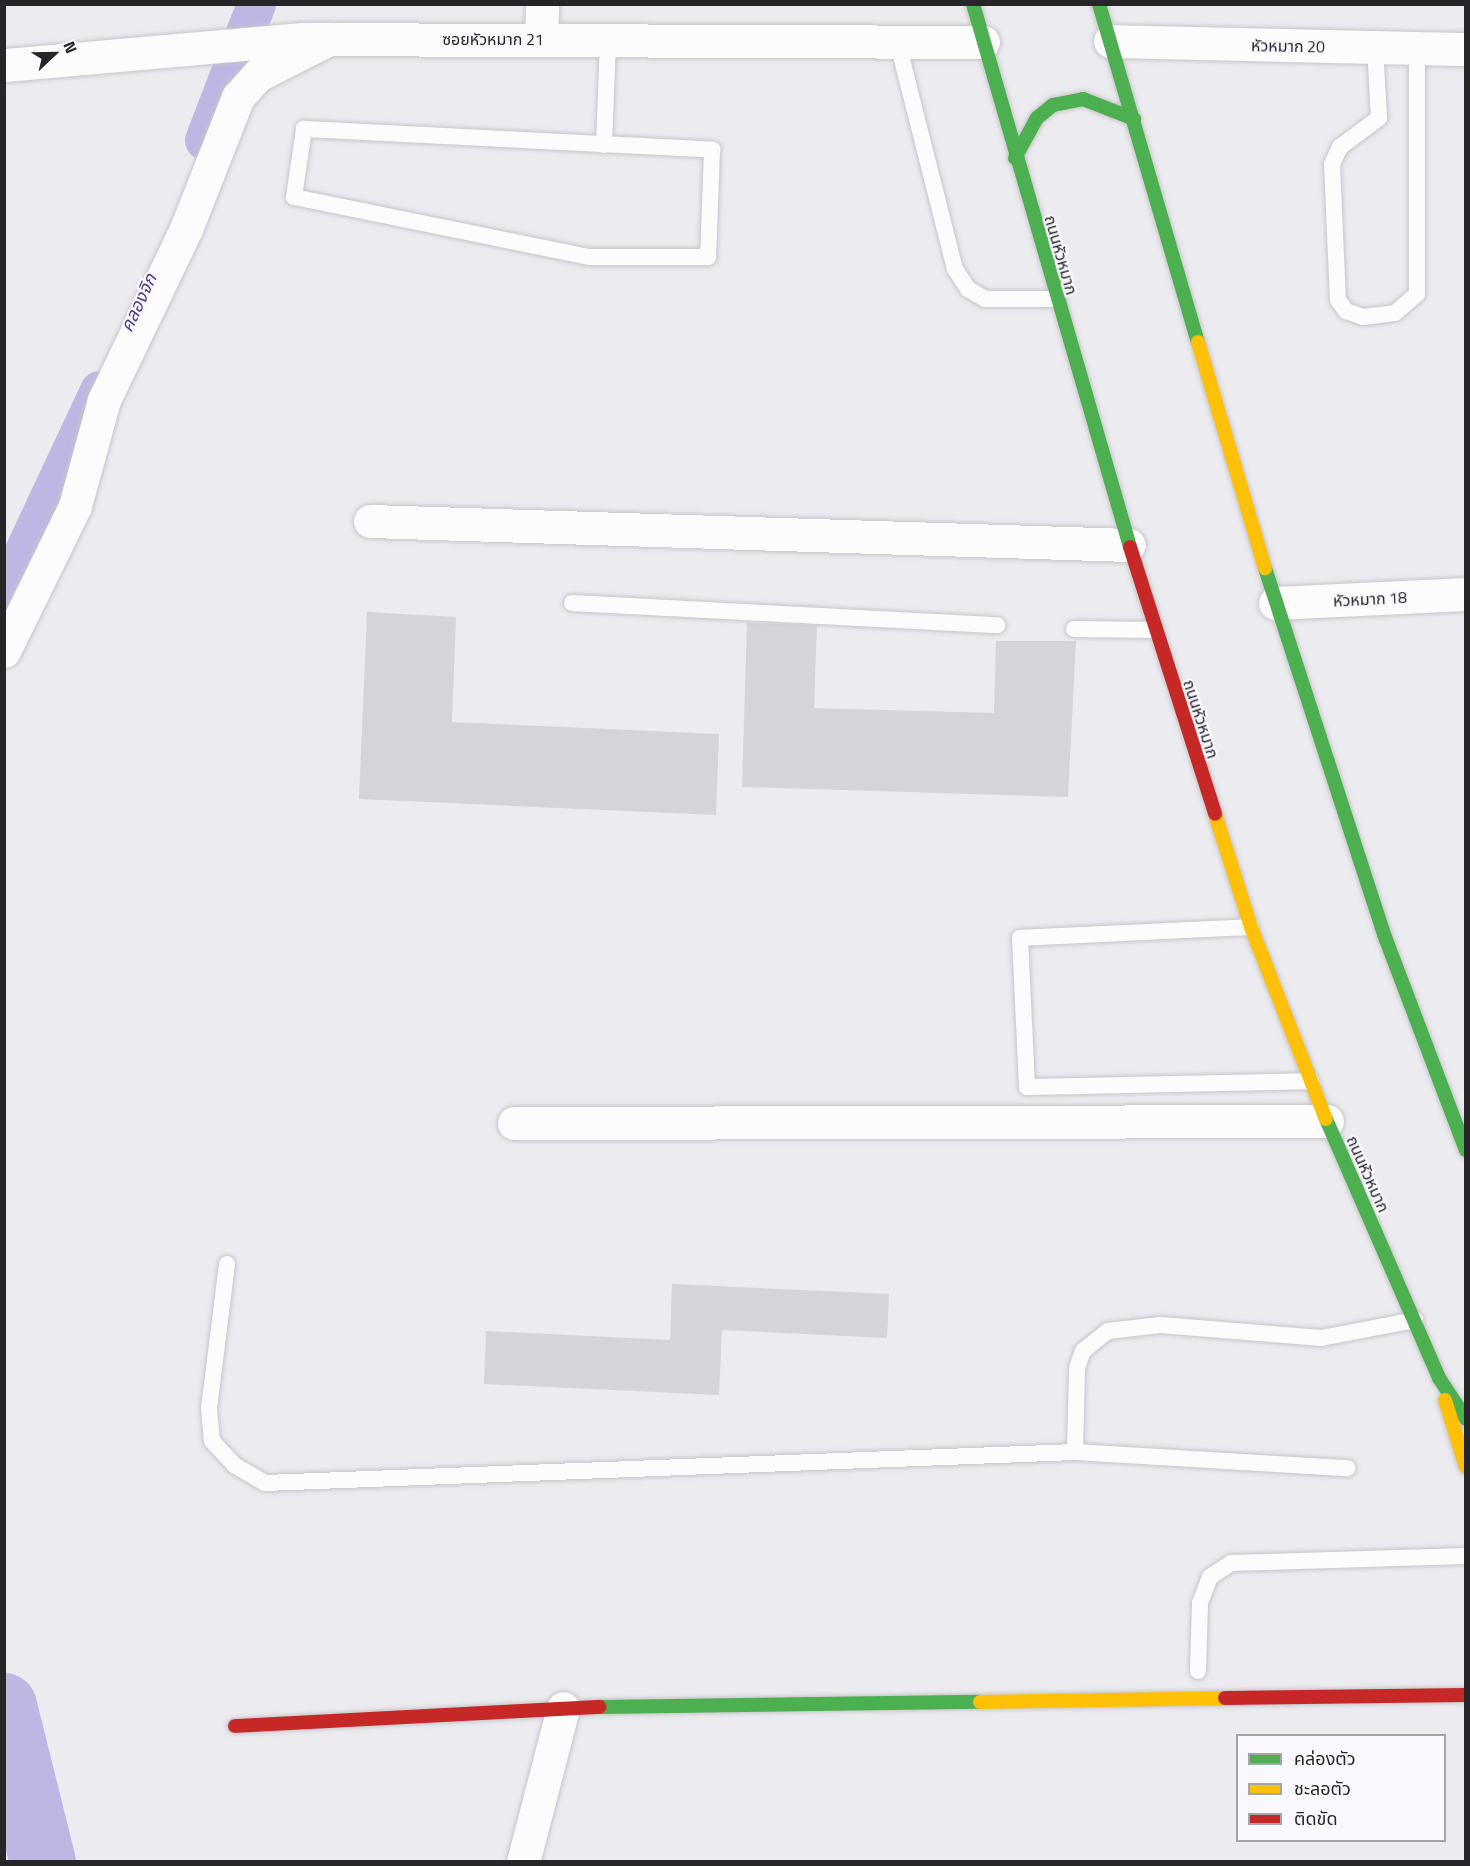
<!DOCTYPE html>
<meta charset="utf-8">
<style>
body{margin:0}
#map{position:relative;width:1470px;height:1866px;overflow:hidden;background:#ecebf0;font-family:"Titillium Web","Noto Sans Thai",sans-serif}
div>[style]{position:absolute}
.canal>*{height:39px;margin:-19.5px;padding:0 19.5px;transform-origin:19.5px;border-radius:19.5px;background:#bfb7e3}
.river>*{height:66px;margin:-33px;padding:0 33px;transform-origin:33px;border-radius:33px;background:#bfb7e3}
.building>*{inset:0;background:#d5d4d8}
.roads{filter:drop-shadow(0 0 2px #c6c6c9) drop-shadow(0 0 2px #c6c6c9)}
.lane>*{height:16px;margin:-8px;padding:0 8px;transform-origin:8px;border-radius:8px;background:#fcfcfd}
.street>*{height:33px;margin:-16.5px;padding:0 16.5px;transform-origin:16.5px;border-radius:16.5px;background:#fcfcfd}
.fast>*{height:14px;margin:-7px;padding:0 7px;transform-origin:7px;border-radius:7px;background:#4caf50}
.slow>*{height:14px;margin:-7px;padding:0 7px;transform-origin:7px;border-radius:7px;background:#ffc107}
.jam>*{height:14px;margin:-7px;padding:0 7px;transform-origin:7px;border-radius:7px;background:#c62828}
span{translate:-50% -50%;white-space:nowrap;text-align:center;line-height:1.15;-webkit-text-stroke:4.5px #f9f8ff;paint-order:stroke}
.street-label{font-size:16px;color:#262629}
.water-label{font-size:18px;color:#4e3b84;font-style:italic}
.frame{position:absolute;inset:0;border:6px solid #262629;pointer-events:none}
.legend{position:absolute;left:1236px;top:1734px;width:210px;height:108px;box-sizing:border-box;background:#f9f8ff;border:2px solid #a5a4a9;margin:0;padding:8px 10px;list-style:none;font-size:18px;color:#262629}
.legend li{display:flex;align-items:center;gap:12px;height:30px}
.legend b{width:30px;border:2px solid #a5a4a9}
.north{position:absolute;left:24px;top:24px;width:60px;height:60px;-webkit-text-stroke:4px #f9f8ff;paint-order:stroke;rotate:68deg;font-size:16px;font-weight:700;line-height:24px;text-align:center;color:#262629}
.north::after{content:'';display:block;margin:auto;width:21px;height:27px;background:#262629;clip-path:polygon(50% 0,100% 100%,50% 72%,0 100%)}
</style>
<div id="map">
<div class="canal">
<div style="left:204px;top:140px;width:146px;rotate:-69.1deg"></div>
<div style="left:4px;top:593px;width:224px;rotate:-64.9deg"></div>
</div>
<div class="river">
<div style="left:4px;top:1706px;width:161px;rotate:76deg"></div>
</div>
<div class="building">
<div style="clip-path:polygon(367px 612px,456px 617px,452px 722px,719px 734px,716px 815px,359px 799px)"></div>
<div style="clip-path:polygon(747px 623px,817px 625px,814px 708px,994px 713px,996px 641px,1076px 641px,1068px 797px,742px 787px)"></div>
<div style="clip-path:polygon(672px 1284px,889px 1294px,887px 1338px,722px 1330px,719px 1395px,484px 1384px,486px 1331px,670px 1340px)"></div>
</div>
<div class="roads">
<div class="lane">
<div style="left:897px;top:40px;width:236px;rotate:75.8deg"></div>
<div style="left:955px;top:269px;width:24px;rotate:57deg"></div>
<div style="left:968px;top:289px;width:20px;rotate:30deg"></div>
<div style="left:985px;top:299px;width:71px"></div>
<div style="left:1375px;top:48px;width:70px;rotate:86.7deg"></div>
<div style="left:1379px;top:118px;width:49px;rotate:143.4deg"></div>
<div style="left:1340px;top:147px;width:19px;rotate:115deg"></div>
<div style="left:1332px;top:164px;width:136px;rotate:87.5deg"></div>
<div style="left:1338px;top:300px;width:14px;rotate:54deg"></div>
<div style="left:1346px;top:311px;width:18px;rotate:19deg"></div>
<div style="left:1363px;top:317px;width:32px;rotate:-7deg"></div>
<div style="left:1395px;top:313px;width:29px;rotate:-41deg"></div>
<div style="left:1417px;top:294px;width:246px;rotate:-90deg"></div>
<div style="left:304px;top:129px;width:409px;rotate:2.9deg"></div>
<div style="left:712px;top:150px;width:107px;rotate:92.1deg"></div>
<div style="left:708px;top:257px;width:119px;rotate:180deg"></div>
<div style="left:589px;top:257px;width:301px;rotate:-168.5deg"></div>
<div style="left:294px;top:197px;width:69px;rotate:-81.6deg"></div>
<div style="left:604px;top:145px;width:105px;rotate:-87.8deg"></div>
<div style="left:572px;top:603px;width:426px;rotate:3deg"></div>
<div style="left:1074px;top:629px;width:81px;rotate:0.7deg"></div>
<div style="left:1251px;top:927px;width:231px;rotate:177.3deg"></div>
<div style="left:1020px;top:938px;width:149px;rotate:87.3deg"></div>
<div style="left:1027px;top:1087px;width:284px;rotate:-1.2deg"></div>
<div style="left:227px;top:1264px;width:145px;rotate:97.1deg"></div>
<div style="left:209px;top:1408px;width:33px;rotate:85deg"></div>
<div style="left:212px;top:1441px;width:33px;rotate:47deg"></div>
<div style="left:234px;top:1465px;width:36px;rotate:30deg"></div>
<div style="left:265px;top:1483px;width:811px;rotate:-2.19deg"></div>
<div style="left:1075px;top:1452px;width:84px;rotate:-88.6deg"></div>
<div style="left:1077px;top:1368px;width:18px;rotate:-71deg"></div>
<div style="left:1083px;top:1351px;width:32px;rotate:-39deg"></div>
<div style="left:1108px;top:1331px;width:52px;rotate:-6.6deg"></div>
<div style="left:1160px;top:1325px;width:162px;rotate:4.6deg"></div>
<div style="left:1321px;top:1338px;width:96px;rotate:-10.8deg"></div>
<div style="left:1075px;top:1452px;width:273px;rotate:3.4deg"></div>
<div style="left:1198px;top:1671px;width:68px;rotate:-88.3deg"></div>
<div style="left:1200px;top:1603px;width:28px;rotate:-69deg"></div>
<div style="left:1210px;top:1577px;width:25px;rotate:-34deg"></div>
<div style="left:1231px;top:1563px;width:235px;rotate:-1.7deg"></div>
</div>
<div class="street">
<div style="left:541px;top:39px;width:35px;rotate:-88deg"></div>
<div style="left:1110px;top:41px;width:356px;rotate:1.3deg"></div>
<div style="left:4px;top:65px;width:300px;rotate:-5deg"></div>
<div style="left:303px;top:39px;width:680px;rotate:0.25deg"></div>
<div style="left:370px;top:521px;width:759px;rotate:1.81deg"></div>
<div style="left:1275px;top:603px;width:191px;rotate:-2.7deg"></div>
<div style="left:4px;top:651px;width:161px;rotate:-63.9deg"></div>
<div style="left:75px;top:506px;width:110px;rotate:-74.7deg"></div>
<div style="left:104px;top:400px;width:190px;rotate:-64.4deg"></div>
<div style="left:186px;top:229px;width:142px;rotate:-68.5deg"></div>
<div style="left:238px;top:97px;width:30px;rotate:-48deg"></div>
<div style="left:258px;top:75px;width:80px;rotate:-26.9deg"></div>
<div style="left:514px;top:1123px;width:813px;rotate:-0.14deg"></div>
<div style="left:523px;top:1862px;width:159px;rotate:-75.4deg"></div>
</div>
<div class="fast">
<div style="left:973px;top:4px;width:565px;rotate:73.87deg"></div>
<div style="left:1099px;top:4px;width:352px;rotate:73.7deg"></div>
<div style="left:1015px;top:158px;width:46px;rotate:-61.2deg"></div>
<div style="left:1037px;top:118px;width:21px;rotate:-39deg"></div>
<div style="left:1053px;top:105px;width:31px;rotate:-11deg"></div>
<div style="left:1083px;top:99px;width:55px;rotate:21.4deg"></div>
<div style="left:1265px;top:568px;width:388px;rotate:72deg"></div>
<div style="left:1385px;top:937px;width:228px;rotate:69.2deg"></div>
<div style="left:1326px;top:1119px;width:283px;rotate:66.4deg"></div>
<div style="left:1439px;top:1378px;width:49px;rotate:56.6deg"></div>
<div style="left:600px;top:1707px;width:380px;rotate:-0.8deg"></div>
</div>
<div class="slow">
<div style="left:1198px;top:342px;width:236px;rotate:73.5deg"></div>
<div style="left:1215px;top:814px;width:119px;rotate:72.3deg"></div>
<div style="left:1251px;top:927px;width:206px;rotate:68.7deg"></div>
<div style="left:1445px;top:1400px;width:70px;rotate:72.6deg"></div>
<div style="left:980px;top:1702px;width:245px;rotate:-0.9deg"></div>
</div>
<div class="jam">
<div style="left:1130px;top:547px;width:280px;rotate:72.3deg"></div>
<div style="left:1225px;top:1698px;width:241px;rotate:-0.7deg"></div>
<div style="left:235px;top:1726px;width:365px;rotate:-3deg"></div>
</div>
</div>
<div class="street-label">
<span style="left:493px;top:39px">ซอยหัวหมาก 21</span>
<span style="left:1288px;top:46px;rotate:1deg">หัวหมาก 20</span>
<span style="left:1061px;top:255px;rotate:74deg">ถนนหัวหมาก</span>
<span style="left:1370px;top:599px;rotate:-3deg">หัวหมาก 18</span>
<span style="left:1201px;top:719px;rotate:72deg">ถนนหัวหมาก</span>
<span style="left:1368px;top:1174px;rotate:66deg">ถนนหัวหมาก</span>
</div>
<div class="water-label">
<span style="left:139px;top:303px;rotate:-65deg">คลองจิก</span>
</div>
<div class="frame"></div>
<ul class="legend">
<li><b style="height:8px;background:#4caf50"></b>คล่องตัว</li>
<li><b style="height:8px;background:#ffc107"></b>ชะลอตัว</li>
<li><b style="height:8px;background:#c62828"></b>ติดขัด</li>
</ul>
<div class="north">N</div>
</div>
